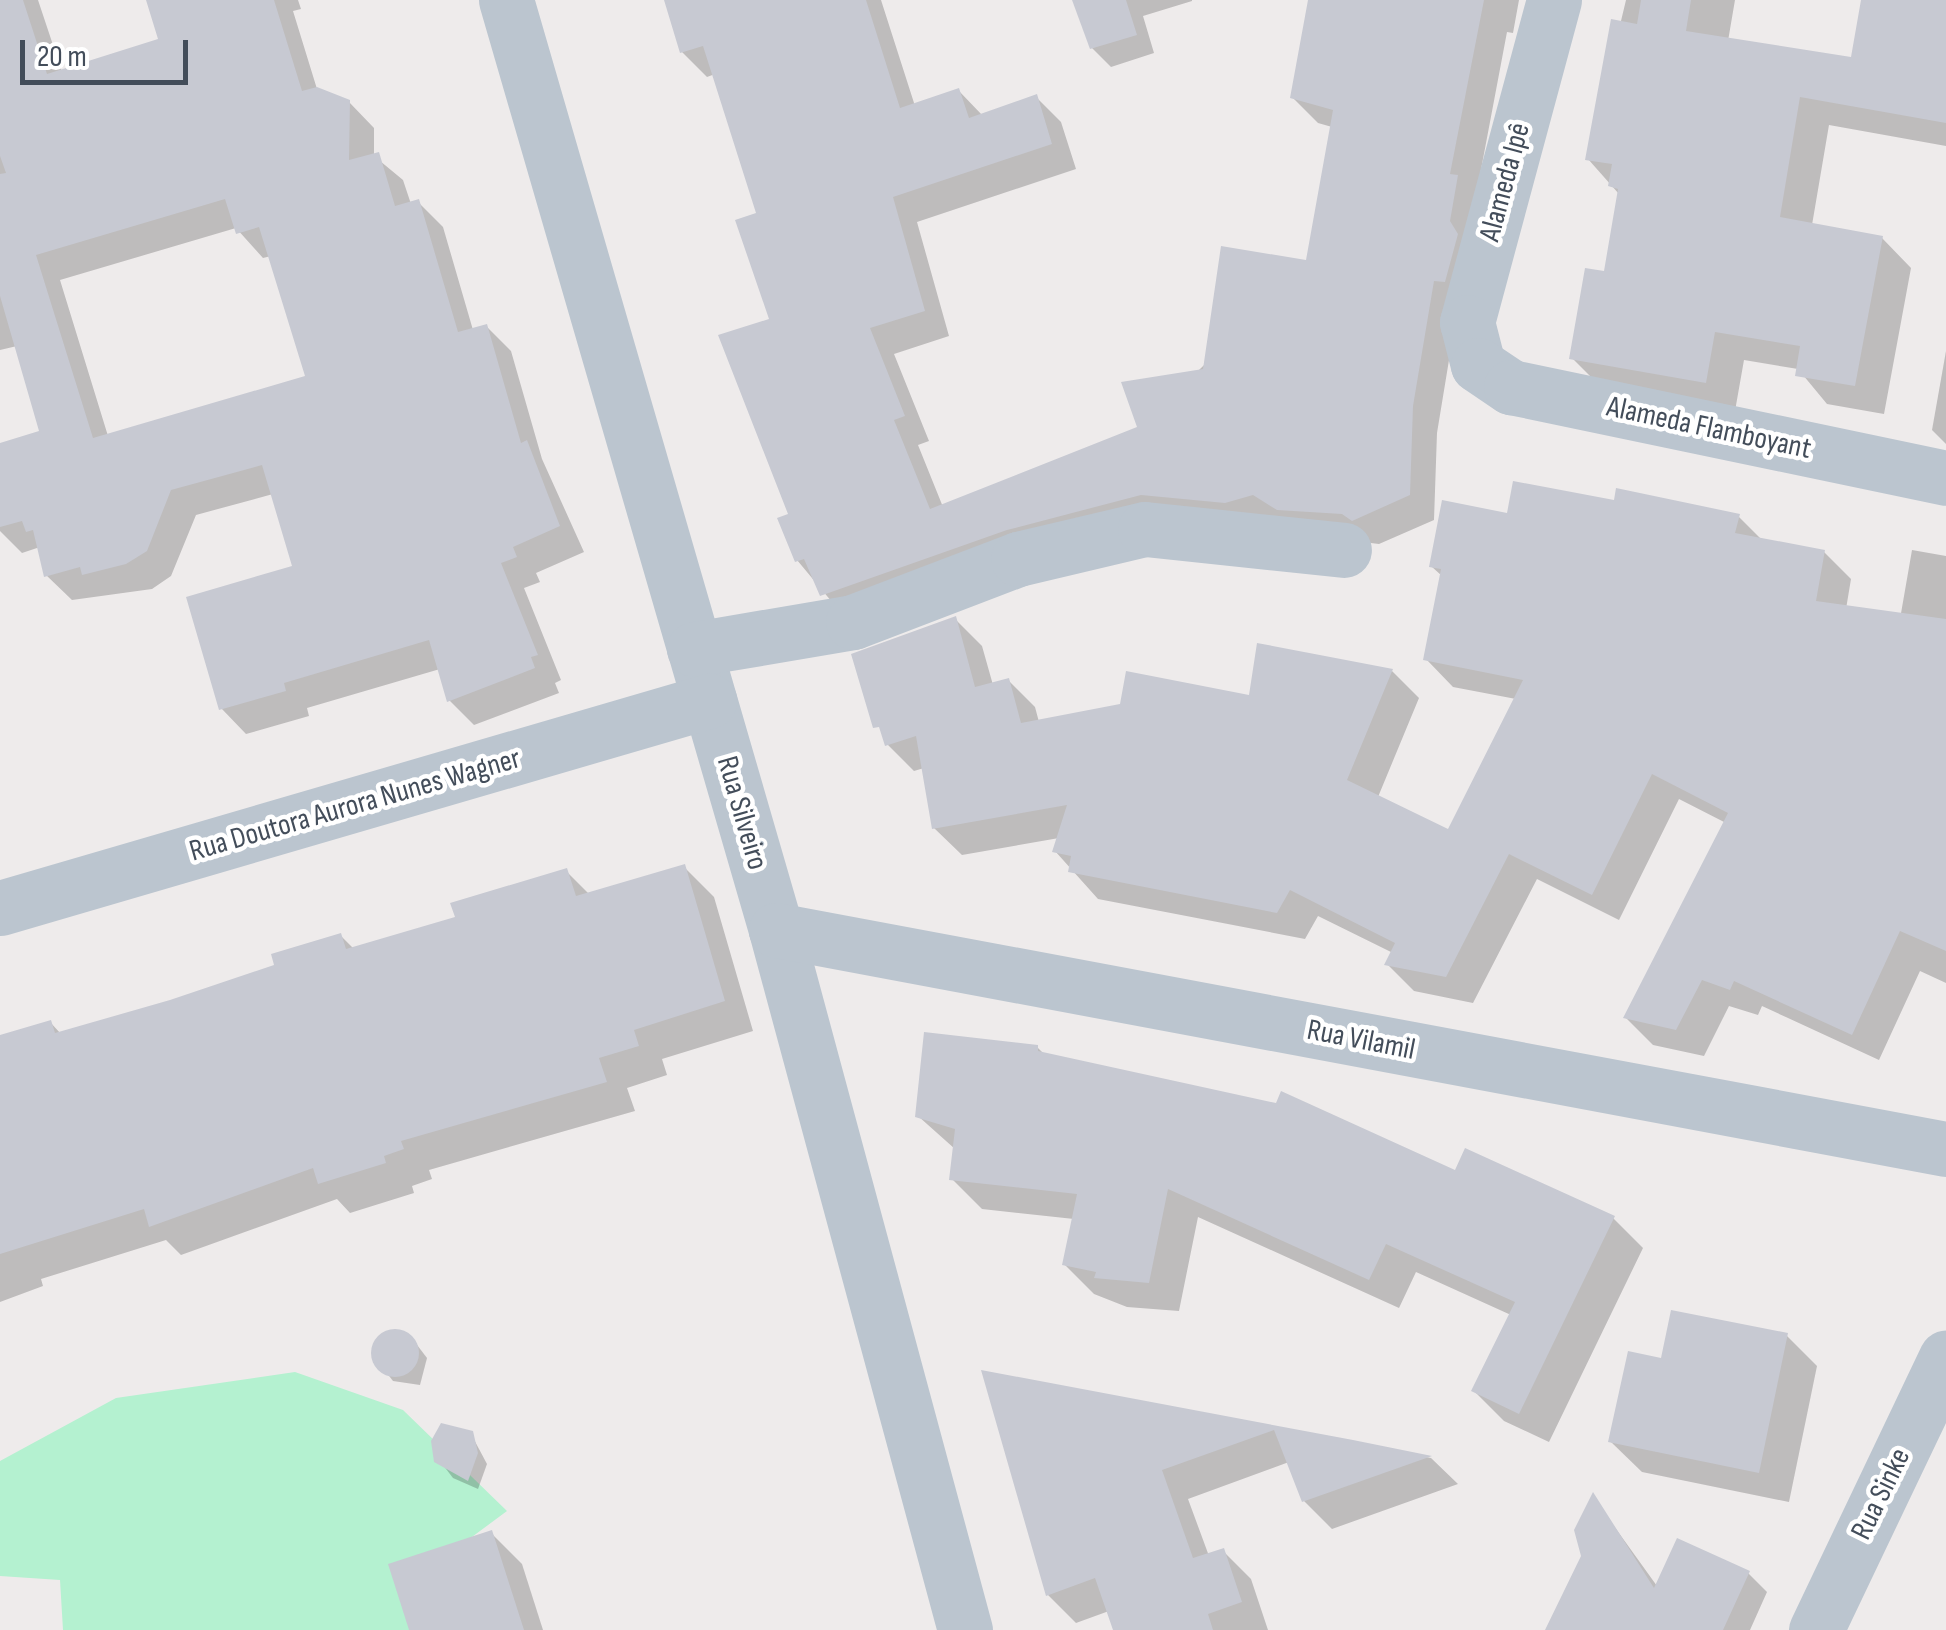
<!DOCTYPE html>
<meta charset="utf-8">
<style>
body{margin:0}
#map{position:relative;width:1946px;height:1630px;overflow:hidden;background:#eeebeb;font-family:"Sofia Sans Condensed",sans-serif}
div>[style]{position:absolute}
.green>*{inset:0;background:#b4f1d0}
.shadow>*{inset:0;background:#0003}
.building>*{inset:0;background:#c7c9d2}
.round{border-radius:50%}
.minor>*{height:55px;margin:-27.5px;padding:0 27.5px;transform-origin:27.5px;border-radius:27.5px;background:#bbc5cf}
span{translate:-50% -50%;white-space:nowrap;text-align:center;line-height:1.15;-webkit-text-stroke:9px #fff;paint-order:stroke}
.street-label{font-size:30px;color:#434d5a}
.scale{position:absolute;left:20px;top:40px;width:168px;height:45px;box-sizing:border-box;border:5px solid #434d5a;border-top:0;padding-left:12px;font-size:30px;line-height:35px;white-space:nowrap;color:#434d5a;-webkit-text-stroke:8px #fff;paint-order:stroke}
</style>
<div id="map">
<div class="green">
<div style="clip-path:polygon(295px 1372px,403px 1410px,507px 1511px,407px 1585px,421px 1630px,63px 1630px,60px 1580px,0 1576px,0 1461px,116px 1398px)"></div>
</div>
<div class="shadow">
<div style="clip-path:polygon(evenodd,0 0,38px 0,62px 72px,161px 41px,148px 0,298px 0,301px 9px,293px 11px,317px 89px,349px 102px,374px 128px,374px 156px,403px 180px,411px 204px,418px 202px,443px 227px,473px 330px,486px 326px,511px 351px,542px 459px,584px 552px,536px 573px,540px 582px,524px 588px,561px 680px,555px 683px,559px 693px,474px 725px,449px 700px,440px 669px,307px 708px,309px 716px,246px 734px,221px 708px,295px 568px,273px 494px,196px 515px,171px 576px,152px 589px,72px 600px,46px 575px,40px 547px,22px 553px,0 531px,0 445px,42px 433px,17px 346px,0 350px,0 0,236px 228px,263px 258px,271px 256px,308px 378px,108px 436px,60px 280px,236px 228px)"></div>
<div style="clip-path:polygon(666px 0,881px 0,915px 106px,959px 91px,983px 116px,1036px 97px,1061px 122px,1076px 169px,917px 222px,949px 336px,894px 354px,929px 441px,918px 445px,943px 507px,1140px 428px,1308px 263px,1332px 127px,1318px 123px,1292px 97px,1311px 0,1519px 0,1513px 33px,1507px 32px,1476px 196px,1437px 433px,1434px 520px,1379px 544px,1305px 535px,1280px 519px,847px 620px,797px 560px,759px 215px,715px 74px,707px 77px,682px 52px)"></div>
<div style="clip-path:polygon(1075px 0,1192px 0,1192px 1px,1143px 16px,1154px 53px,1111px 67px,1092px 48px)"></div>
<div style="clip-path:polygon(1626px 0,1735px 0,1728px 41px,1853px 60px,1864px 0,1946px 0,1946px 146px,1829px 125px,1812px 225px,1882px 238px,1911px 268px,1884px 414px,1827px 404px,1798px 369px,1744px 360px,1735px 411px,1601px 387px,1572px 358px,1606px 274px,1619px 194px,1588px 159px)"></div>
<div style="clip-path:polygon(1946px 351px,1946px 444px,1932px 430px)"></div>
<div style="clip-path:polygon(1616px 503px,1738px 516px,1763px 541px,1824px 552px,1851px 579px,1846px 609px,1900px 619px,1912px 550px,1946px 556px,1946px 983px,1920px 971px,1879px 1060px,1762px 1006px,1758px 1015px,1729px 1006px,1704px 1056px,1653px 1045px,1626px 1018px,1726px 823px,1679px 799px,1619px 920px,1537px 879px,1473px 1003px,1414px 991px,1387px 964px,1393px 953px,1318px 916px,1305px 939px,1098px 899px,1055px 851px,1059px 838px,962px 855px,934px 828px,924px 768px,914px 771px,887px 744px,955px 619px,982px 646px,993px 685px,1008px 680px,1035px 707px,1039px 722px,1251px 697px,1392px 671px,1419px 698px,1378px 797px,1449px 833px,1516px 699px,1453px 687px,1426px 659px,1442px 576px,1431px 566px,1509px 516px)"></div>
<div style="clip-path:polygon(684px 867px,714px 897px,753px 1031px,662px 1059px,667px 1075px,627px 1088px,635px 1111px,429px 1170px,432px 1179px,412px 1186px,414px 1193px,350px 1213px,337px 1199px,181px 1255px,166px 1240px,41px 1279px,43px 1286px,0 1302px,0 1046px,50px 1022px,61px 1034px,171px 1002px,277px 966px,341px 936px,354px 949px,458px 919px,566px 871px,590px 895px)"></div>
<div style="clip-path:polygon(1037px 1047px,1045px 1055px,1613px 1218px,1643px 1248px,1549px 1442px,1504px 1421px,1474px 1391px,1511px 1315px,1416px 1272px,1399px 1308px,1198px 1217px,1179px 1311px,1127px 1307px,1094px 1294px,1064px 1264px,1074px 1219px,982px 1209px,952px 1179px,955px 1149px,918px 1116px)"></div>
<div style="clip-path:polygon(394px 1331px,411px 1337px,427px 1358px,420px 1385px,393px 1381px,373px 1355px,378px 1338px)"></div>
<div style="clip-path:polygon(1786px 1335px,1817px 1366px,1789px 1502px,1642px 1472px,1611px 1442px,1663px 1360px)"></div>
<div style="clip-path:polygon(985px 1374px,1431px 1458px,1458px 1484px,1332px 1529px,1304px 1501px,1289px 1462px,1188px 1499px,1209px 1556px,1223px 1551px,1251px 1579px,1268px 1630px,1115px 1630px,1109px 1611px,1076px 1623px,1048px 1595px)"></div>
<div style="clip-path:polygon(471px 1434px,487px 1464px,478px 1489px,453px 1478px,433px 1452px)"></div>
<div style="clip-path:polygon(1593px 1497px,1657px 1586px,1748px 1573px,1767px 1592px,1750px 1630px,1548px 1630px,1583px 1556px)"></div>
<div style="clip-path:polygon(491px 1533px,522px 1564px,543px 1630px,415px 1630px)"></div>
</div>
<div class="building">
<div style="clip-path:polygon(evenodd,0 0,23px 0,47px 74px,158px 39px,146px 0,274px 0,302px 91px,317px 87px,350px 100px,349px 160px,379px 152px,395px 206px,419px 199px,458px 332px,487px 324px,521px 443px,527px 440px,560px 526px,513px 547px,517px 557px,501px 563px,538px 655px,531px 657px,535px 668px,447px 702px,429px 640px,284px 683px,286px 691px,219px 710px,186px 597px,292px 566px,262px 465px,171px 490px,147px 551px,126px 564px,82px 575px,80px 567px,44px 577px,33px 530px,26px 532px,22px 521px,0 527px,0 443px,39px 431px,0 296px,0 174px,6px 173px,0 156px,0 0,225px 199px,236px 234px,259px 227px,305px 376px,93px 438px,36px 255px,225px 199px)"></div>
<div style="clip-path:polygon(664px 0,866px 0,900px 108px,959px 88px,969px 118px,1037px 94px,1052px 144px,893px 197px,925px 311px,870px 328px,905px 416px,894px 420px,930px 509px,1137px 427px,1121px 382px,1203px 369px,1221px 246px,1306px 260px,1333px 110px,1290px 98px,1308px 0,1484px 0,1450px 174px,1458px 175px,1450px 221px,1458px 234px,1445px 282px,1434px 281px,1413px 406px,1410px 495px,1352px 521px,1342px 514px,1277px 510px,1253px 495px,1225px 503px,1141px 495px,1007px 530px,820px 596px,804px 559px,795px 562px,777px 518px,788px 514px,718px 335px,769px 319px,735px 220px,756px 213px,703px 46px,680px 53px)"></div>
<div style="clip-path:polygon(1072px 0,1126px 0,1137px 35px,1090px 49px)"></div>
<div style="clip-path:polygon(1641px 0,1691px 0,1686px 31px,1851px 57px,1861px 0,1946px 0,1946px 123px,1800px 97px,1780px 217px,1883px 236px,1855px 386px,1795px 376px,1800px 346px,1715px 332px,1706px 383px,1569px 359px,1585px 268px,1604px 271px,1618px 189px,1608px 186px,1612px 164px,1585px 160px,1611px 19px,1637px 24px)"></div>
<div style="clip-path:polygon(1513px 481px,1614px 500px,1616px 488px,1740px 514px,1735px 533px,1825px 550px,1816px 601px,1946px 619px,1946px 951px,1900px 931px,1852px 1035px,1734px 981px,1730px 990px,1702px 980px,1676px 1030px,1623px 1018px,1728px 813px,1652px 774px,1592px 895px,1509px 854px,1446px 977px,1384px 965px,1395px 943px,1290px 890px,1277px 913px,1068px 872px,1071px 856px,1052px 852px,1067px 805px,932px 829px,916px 736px,885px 746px,879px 727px,873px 728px,851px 654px,956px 616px,975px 687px,1009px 678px,1021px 723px,1120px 704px,1126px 671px,1249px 695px,1257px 643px,1393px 669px,1347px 780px,1448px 829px,1523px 680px,1423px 660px,1441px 569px,1429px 567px,1442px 500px,1507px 513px)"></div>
<div style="clip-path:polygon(685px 864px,725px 1001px,634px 1030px,639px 1046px,599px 1058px,607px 1082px,401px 1141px,404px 1149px,384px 1156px,386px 1163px,318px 1184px,313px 1168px,149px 1227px,144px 1209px,0 1254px,0 1035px,51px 1020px,55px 1033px,170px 1000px,274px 965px,271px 954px,341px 933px,346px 949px,455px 917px,450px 903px,567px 868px,576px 896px)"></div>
<div style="clip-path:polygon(924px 1032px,1038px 1045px,1038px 1051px,1276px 1103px,1281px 1091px,1455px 1170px,1465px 1148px,1615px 1216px,1519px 1414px,1471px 1391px,1515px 1302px,1386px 1244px,1369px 1280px,1168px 1189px,1149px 1283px,1094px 1278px,1096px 1272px,1062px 1265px,1077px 1194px,949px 1180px,955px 1129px,915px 1117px)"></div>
<div style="clip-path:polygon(1671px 1310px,1788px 1333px,1759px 1473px,1608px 1442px,1628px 1351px,1661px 1358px)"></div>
<div class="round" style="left:371px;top:1329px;width:48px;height:48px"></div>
<div style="clip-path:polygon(981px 1370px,1353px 1440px,1432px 1456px,1302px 1502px,1274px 1430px,1162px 1470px,1193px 1558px,1224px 1548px,1242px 1602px,1208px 1614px,1213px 1630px,1113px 1630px,1095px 1578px,1046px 1596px)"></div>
<div style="clip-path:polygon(441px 1423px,473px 1431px,478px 1453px,468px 1481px,434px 1462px,431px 1441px)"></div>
<div style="clip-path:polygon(1593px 1492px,1654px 1588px,1677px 1538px,1750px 1571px,1723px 1630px,1545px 1630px,1581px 1556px,1574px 1530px)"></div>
<div style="clip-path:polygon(492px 1530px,524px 1630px,409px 1630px,388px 1564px)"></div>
</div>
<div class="minor">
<div style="left:506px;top:0;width:968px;rotate:73.81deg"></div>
<div style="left:776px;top:930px;width:725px;rotate:74.89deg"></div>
<div style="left:1554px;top:0;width:334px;rotate:105.1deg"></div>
<div style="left:1467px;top:322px;width:44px;rotate:75.7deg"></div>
<div style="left:1478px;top:365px;width:40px;rotate:34deg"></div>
<div style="left:1511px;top:387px;width:444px;rotate:11.8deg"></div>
<div style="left:694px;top:649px;width:161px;rotate:-9.6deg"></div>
<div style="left:853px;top:622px;width:177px;rotate:-20.9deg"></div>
<div style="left:1018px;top:559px;width:130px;rotate:-13.3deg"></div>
<div style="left:1145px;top:529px;width:200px;rotate:6deg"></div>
<div style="left:0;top:908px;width:739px;rotate:-16.28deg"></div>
<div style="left:776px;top:930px;width:1190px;rotate:10.6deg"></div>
<div style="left:1816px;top:1630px;width:302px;rotate:-64.5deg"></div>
</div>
<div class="street-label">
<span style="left:1505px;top:182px;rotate:-75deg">Alameda Ipê</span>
<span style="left:1709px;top:428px;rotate:12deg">Alameda Flamboyant</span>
<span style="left:355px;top:805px;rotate:-16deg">Rua Doutora Aurora Nunes Wagner</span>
<span style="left:742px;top:813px;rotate:74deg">Rua Silveiro</span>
<span style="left:1361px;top:1040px;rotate:11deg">Rua Vilamil</span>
<span style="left:1881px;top:1494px;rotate:-64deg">Rua Sinke</span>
</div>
<div class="scale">20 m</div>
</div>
